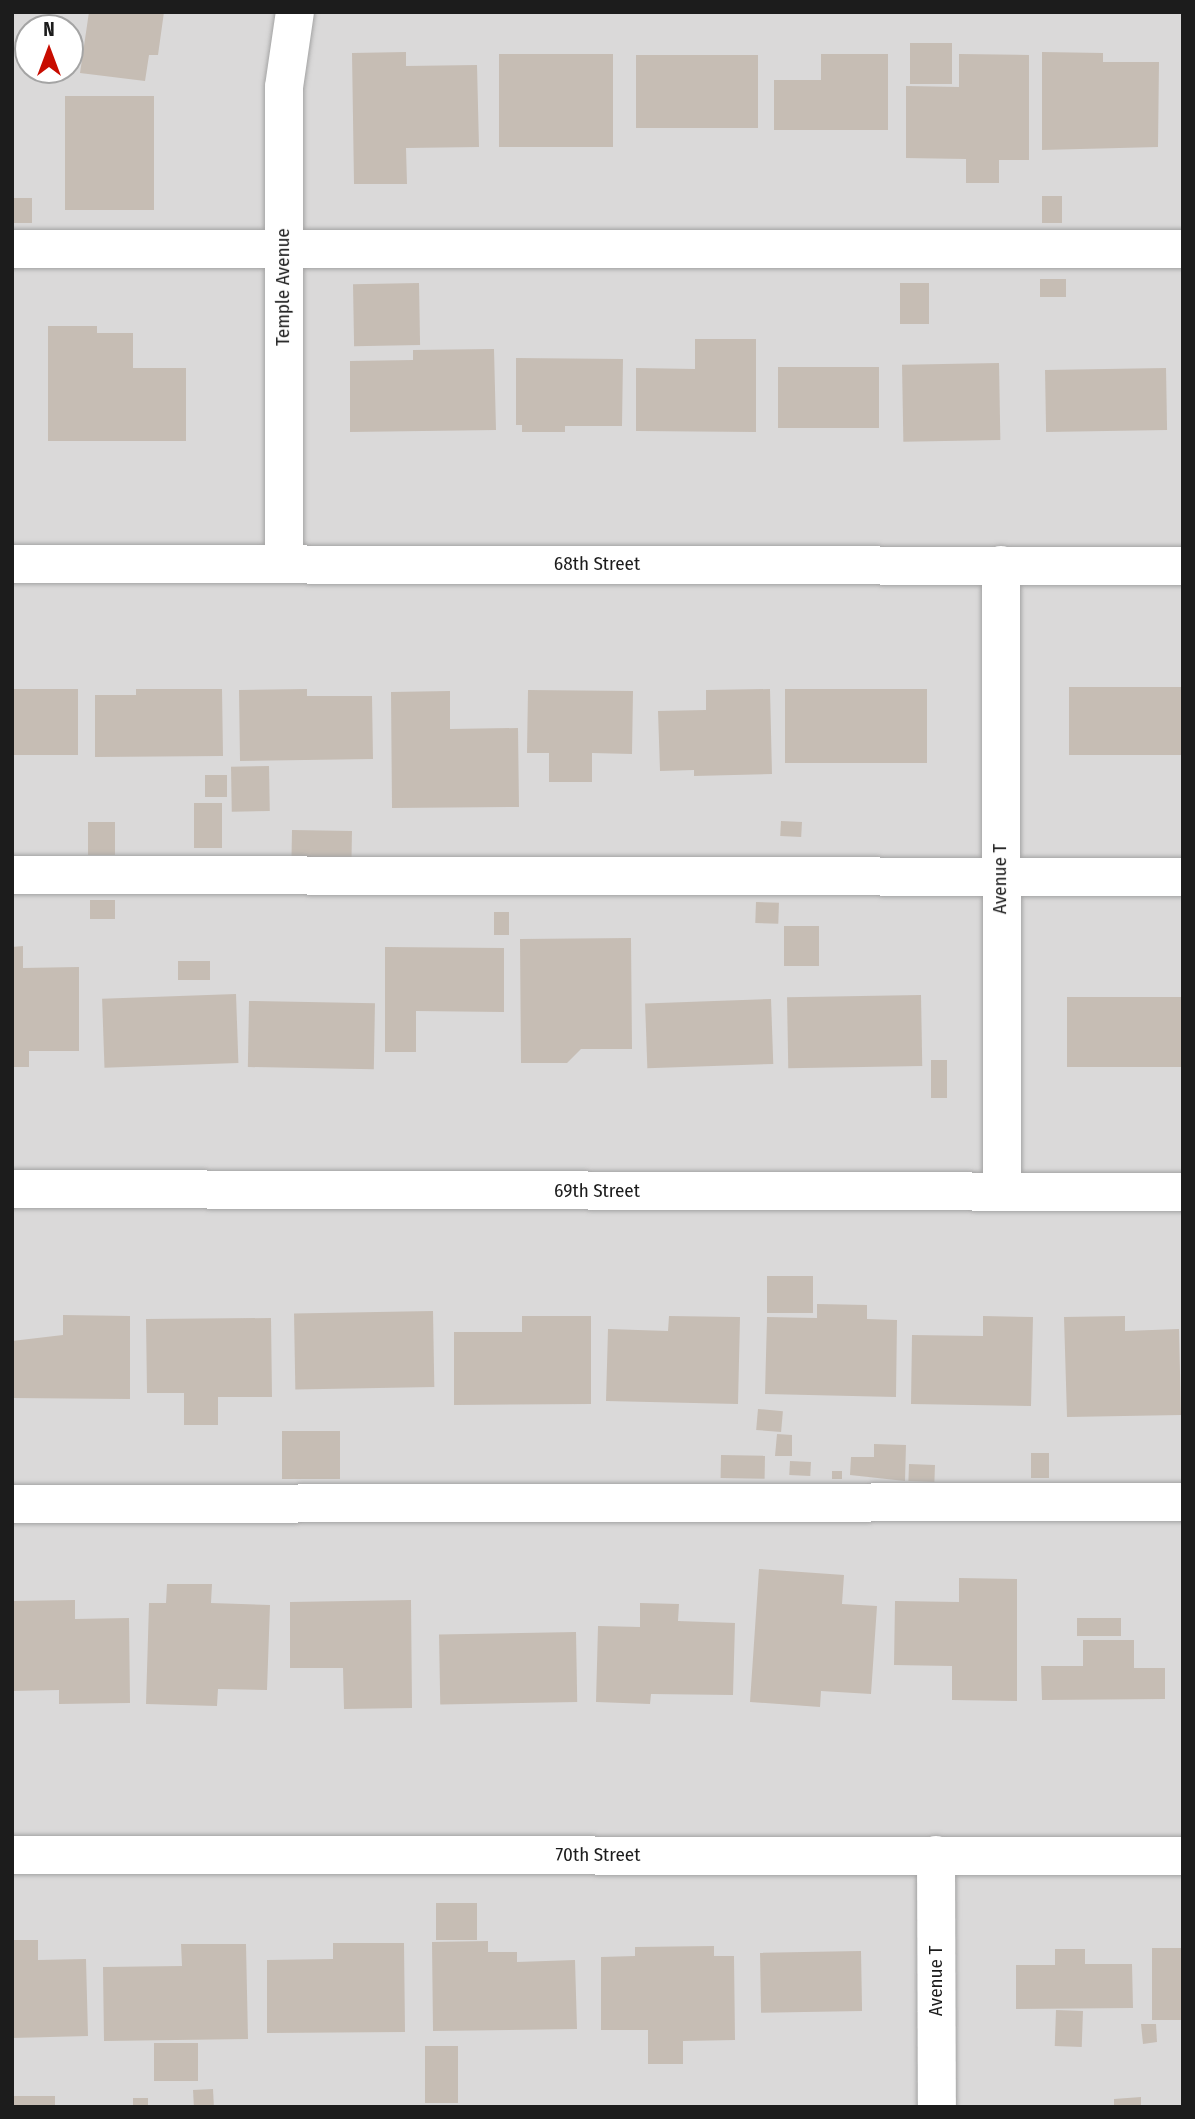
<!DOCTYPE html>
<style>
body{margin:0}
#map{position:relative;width:1195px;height:2119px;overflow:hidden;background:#eeeae1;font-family:"Fira Sans Condensed",sans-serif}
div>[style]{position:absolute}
.residential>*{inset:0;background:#dad9d9}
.building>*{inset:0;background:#c6bdb4;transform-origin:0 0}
.roads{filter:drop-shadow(0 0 2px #a3a3a3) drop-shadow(0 0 2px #a3a3a3)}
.minor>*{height:38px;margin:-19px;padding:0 19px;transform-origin:19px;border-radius:19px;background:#fff}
span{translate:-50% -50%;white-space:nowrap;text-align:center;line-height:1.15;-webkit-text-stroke:7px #fff;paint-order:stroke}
.street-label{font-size:19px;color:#1c1c1c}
.frame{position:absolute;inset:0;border:14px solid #1c1c1c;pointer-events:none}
.north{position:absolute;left:14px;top:14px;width:70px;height:70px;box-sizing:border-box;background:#fff;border:2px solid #a4a4a4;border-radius:50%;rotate:0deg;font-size:19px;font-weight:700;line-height:28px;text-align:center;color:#1c1c1c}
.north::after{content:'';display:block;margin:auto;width:24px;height:32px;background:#c80c00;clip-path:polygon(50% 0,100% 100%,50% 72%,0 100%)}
</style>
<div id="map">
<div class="residential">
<div style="clip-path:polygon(evenodd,12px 12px,1183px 12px,1183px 2107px,12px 2107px,12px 12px,28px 28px,70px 28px,70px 70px,28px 70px,28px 28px)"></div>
</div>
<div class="building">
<div style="clip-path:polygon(89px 12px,164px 12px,158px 55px,149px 55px,145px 81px,80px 73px)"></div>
<div style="left:910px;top:43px;width:42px;height:41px"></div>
<div style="clip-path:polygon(406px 52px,406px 66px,477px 65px,479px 147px,406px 148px,407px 184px,354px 184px,352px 53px)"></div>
<div style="clip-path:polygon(1042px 52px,1103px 53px,1103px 62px,1159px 62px,1158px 147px,1042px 150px)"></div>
<div style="left:613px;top:54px;width:93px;height:114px;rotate:90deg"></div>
<div style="clip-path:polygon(821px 54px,888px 54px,888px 130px,774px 130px,774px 80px,821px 80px)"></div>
<div style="clip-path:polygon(959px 54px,1029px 55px,1029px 160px,999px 160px,999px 183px,966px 183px,966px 159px,906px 158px,906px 86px,959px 87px)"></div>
<div style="left:636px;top:55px;width:122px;height:73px"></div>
<div style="left:65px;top:96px;width:89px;height:114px"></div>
<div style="left:1042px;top:196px;width:20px;height:27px"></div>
<div style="left:12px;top:198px;width:20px;height:25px"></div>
<div style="left:1040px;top:279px;width:26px;height:18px"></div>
<div style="left:419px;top:283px;width:62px;height:66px;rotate:89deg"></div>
<div style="left:900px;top:283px;width:29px;height:41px"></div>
<div style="clip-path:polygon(48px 326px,97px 326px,97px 333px,133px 333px,133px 368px,186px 368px,186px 441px,48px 441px)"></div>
<div style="clip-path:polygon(695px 339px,756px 339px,756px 432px,636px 431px,636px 368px,695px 369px)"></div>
<div style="clip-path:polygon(494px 349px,496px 430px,350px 432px,350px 361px,413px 360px,413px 350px)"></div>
<div style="clip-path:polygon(516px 358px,623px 359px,622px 426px,565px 426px,565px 432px,522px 432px,522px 425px,516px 425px)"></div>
<div style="left:999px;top:363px;width:77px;height:97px;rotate:89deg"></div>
<div style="left:778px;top:367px;width:101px;height:61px"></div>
<div style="left:1166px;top:368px;width:62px;height:121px;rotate:89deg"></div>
<div style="left:1183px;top:687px;width:68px;height:114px;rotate:90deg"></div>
<div style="left:12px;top:689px;width:66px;height:66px"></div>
<div style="clip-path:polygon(136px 689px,222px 689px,223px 756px,95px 757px,95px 695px,136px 695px)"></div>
<div style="clip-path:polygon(307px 689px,307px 696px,372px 696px,373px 759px,240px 761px,239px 690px)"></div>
<div style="clip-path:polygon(770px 689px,772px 774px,694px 776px,694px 770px,660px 771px,658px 711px,706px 710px,706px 690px)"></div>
<div style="left:785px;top:689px;width:142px;height:74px"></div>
<div style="clip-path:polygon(528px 690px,633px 691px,632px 754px,592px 753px,592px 782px,549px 782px,549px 753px,527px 753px)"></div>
<div style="clip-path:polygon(450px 691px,450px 729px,518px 728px,519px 807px,392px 808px,391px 692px)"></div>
<div style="left:269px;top:766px;width:45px;height:38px;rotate:89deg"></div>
<div style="left:205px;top:775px;width:22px;height:22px"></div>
<div style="left:194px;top:803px;width:28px;height:45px"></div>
<div style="left:781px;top:821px;width:21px;height:15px;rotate:3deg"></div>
<div style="left:88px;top:822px;width:27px;height:33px"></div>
<div style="left:292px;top:830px;width:60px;height:28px;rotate:1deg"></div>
<div style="left:90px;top:900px;width:25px;height:19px"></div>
<div style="left:756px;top:902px;width:23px;height:21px;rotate:2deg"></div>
<div style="left:494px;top:912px;width:15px;height:23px"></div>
<div style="left:784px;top:926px;width:35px;height:40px"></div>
<div style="clip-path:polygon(631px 938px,632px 1049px,581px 1049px,567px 1063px,521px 1063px,520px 939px)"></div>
<div style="clip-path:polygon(23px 946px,23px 968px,79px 967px,79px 1051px,29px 1051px,29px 1067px,12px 1067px,12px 947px)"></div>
<div style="clip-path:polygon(385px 947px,504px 948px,504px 1012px,416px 1011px,416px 1052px,385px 1052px)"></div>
<div style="left:178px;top:961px;width:32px;height:19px"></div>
<div style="left:236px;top:994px;width:69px;height:134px;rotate:88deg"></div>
<div style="left:921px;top:995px;width:71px;height:134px;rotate:89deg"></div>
<div style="left:1067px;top:997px;width:116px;height:70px"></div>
<div style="left:771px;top:999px;width:65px;height:126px;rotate:88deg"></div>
<div style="left:249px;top:1001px;width:126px;height:66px;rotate:1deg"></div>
<div style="left:931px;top:1060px;width:16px;height:38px"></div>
<div style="left:767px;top:1276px;width:46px;height:37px"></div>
<div style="clip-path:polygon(817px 1304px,867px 1305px,867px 1319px,897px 1320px,896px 1397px,765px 1394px,767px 1317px,817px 1318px)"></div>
<div style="left:433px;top:1311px;width:76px;height:139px;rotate:89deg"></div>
<div style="clip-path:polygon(63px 1315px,130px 1316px,130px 1399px,12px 1398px,12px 1341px,63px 1335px)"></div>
<div style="clip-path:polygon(522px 1316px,591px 1316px,591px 1404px,454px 1405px,454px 1332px,522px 1332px)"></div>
<div style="clip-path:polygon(669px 1316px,740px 1317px,738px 1404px,606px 1401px,608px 1329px,668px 1331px)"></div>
<div style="clip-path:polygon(983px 1316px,1033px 1317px,1031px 1406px,911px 1404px,912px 1335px,983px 1336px)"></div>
<div style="clip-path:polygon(1125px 1316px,1125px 1331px,1179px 1329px,1181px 1415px,1067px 1417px,1064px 1317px)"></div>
<div style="clip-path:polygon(271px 1318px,272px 1397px,218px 1397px,218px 1425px,184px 1425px,184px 1393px,147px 1393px,146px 1319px)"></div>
<div style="left:758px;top:1409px;width:25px;height:21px;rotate:5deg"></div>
<div style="left:282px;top:1431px;width:58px;height:48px"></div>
<div style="clip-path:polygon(777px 1434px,792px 1435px,792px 1456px,775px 1456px)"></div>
<div style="clip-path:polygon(874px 1444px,906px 1445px,905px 1481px,850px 1475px,851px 1457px,874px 1457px)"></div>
<div style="left:1031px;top:1453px;width:18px;height:25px"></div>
<div style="left:721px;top:1455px;width:44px;height:23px;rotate:1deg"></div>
<div style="left:790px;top:1461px;width:21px;height:14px;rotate:3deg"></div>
<div style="left:909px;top:1464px;width:26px;height:17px;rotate:2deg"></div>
<div style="left:832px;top:1471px;width:10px;height:8px"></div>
<div style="clip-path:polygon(759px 1569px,844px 1575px,842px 1604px,877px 1606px,871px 1694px,821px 1691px,820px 1707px,750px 1702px)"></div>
<div style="clip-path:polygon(959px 1578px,1017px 1579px,1017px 1701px,952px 1700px,952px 1666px,894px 1665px,895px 1601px,959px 1602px)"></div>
<div style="clip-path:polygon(167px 1584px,212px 1584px,211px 1603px,270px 1605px,267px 1690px,218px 1689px,217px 1706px,146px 1704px,149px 1603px,166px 1603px)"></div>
<div style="clip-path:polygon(75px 1600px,75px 1619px,129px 1618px,130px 1703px,59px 1704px,59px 1690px,12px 1691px,12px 1601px)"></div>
<div style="clip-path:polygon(411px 1600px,412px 1708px,344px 1709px,343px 1668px,290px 1668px,290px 1602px)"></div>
<div style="clip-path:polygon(640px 1603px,679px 1604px,678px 1621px,735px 1623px,733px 1695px,651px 1694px,650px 1704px,596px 1702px,598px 1626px,640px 1627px)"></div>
<div style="left:1121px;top:1618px;width:18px;height:44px;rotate:90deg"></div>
<div style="left:576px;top:1632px;width:70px;height:137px;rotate:89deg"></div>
<div style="clip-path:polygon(1083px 1640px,1134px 1640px,1134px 1668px,1165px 1668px,1165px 1699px,1042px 1700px,1041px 1666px,1083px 1666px)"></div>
<div style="left:436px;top:1903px;width:41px;height:37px"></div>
<div style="clip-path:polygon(12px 1940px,38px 1940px,38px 1960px,86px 1959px,88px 2036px,12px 2038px)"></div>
<div style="clip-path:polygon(488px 1941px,488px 1952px,517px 1952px,517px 1962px,575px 1960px,577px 2029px,433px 2031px,432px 1942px)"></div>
<div style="clip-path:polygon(333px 1943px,404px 1943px,405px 2032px,267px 2033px,267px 1960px,333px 1959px)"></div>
<div style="clip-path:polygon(181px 1944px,246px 1944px,248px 2039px,104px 2041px,103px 1967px,182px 1966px)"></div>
<div style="clip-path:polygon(714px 1946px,714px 1956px,734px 1956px,735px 2040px,683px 2041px,683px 2064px,648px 2064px,648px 2030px,601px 2030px,601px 1957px,635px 1956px,635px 1947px)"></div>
<div style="left:1152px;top:1948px;width:31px;height:72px"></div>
<div style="clip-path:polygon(1055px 1949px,1085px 1949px,1085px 1964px,1132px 1964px,1133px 2008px,1016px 2009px,1016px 1965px,1055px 1965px)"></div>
<div style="left:861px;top:1951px;width:60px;height:101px;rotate:89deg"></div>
<div style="left:1056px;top:2010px;width:27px;height:36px;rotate:2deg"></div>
<div style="clip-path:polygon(1141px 2024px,1156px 2024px,1157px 2042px,1143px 2044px)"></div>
<div style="left:154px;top:2043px;width:44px;height:38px"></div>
<div style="left:425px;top:2046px;width:33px;height:57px"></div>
<div style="left:213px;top:2089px;width:18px;height:20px;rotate:87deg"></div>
<div style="left:13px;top:2096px;width:42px;height:11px"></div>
<div style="clip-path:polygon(1141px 2097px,1141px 2107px,1114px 2107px,1114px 2099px)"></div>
<div style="left:133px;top:2098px;width:15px;height:9px"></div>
</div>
<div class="roads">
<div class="minor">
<div style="left:12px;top:249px;width:1171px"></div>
<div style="left:284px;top:563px;width:476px;rotate:-90deg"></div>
<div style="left:284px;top:87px;width:76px;rotate:-81.7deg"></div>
<div style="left:12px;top:564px;width:1171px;rotate:0.1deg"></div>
<div style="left:1001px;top:565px;width:627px;rotate:89.91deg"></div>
<div style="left:12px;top:875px;width:1171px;rotate:0.1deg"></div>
<div style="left:12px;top:1189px;width:1171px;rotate:0.15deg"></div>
<div style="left:12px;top:1504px;width:1171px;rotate:-0.1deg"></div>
<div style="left:12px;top:1855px;width:1171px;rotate:0.05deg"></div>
<div style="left:936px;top:1855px;width:252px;rotate:89.8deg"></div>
</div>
</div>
<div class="street-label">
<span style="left:283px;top:287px;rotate:-90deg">Temple Avenue</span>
<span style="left:597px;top:564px">68th Street</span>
<span style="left:1000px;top:879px;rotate:-90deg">Avenue T</span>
<span style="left:597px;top:1191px">69th Street</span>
<span style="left:598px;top:1855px">70th Street</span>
<span style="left:936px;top:1981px;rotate:-90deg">Avenue T</span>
</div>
<div class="frame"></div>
<div class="north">N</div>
</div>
